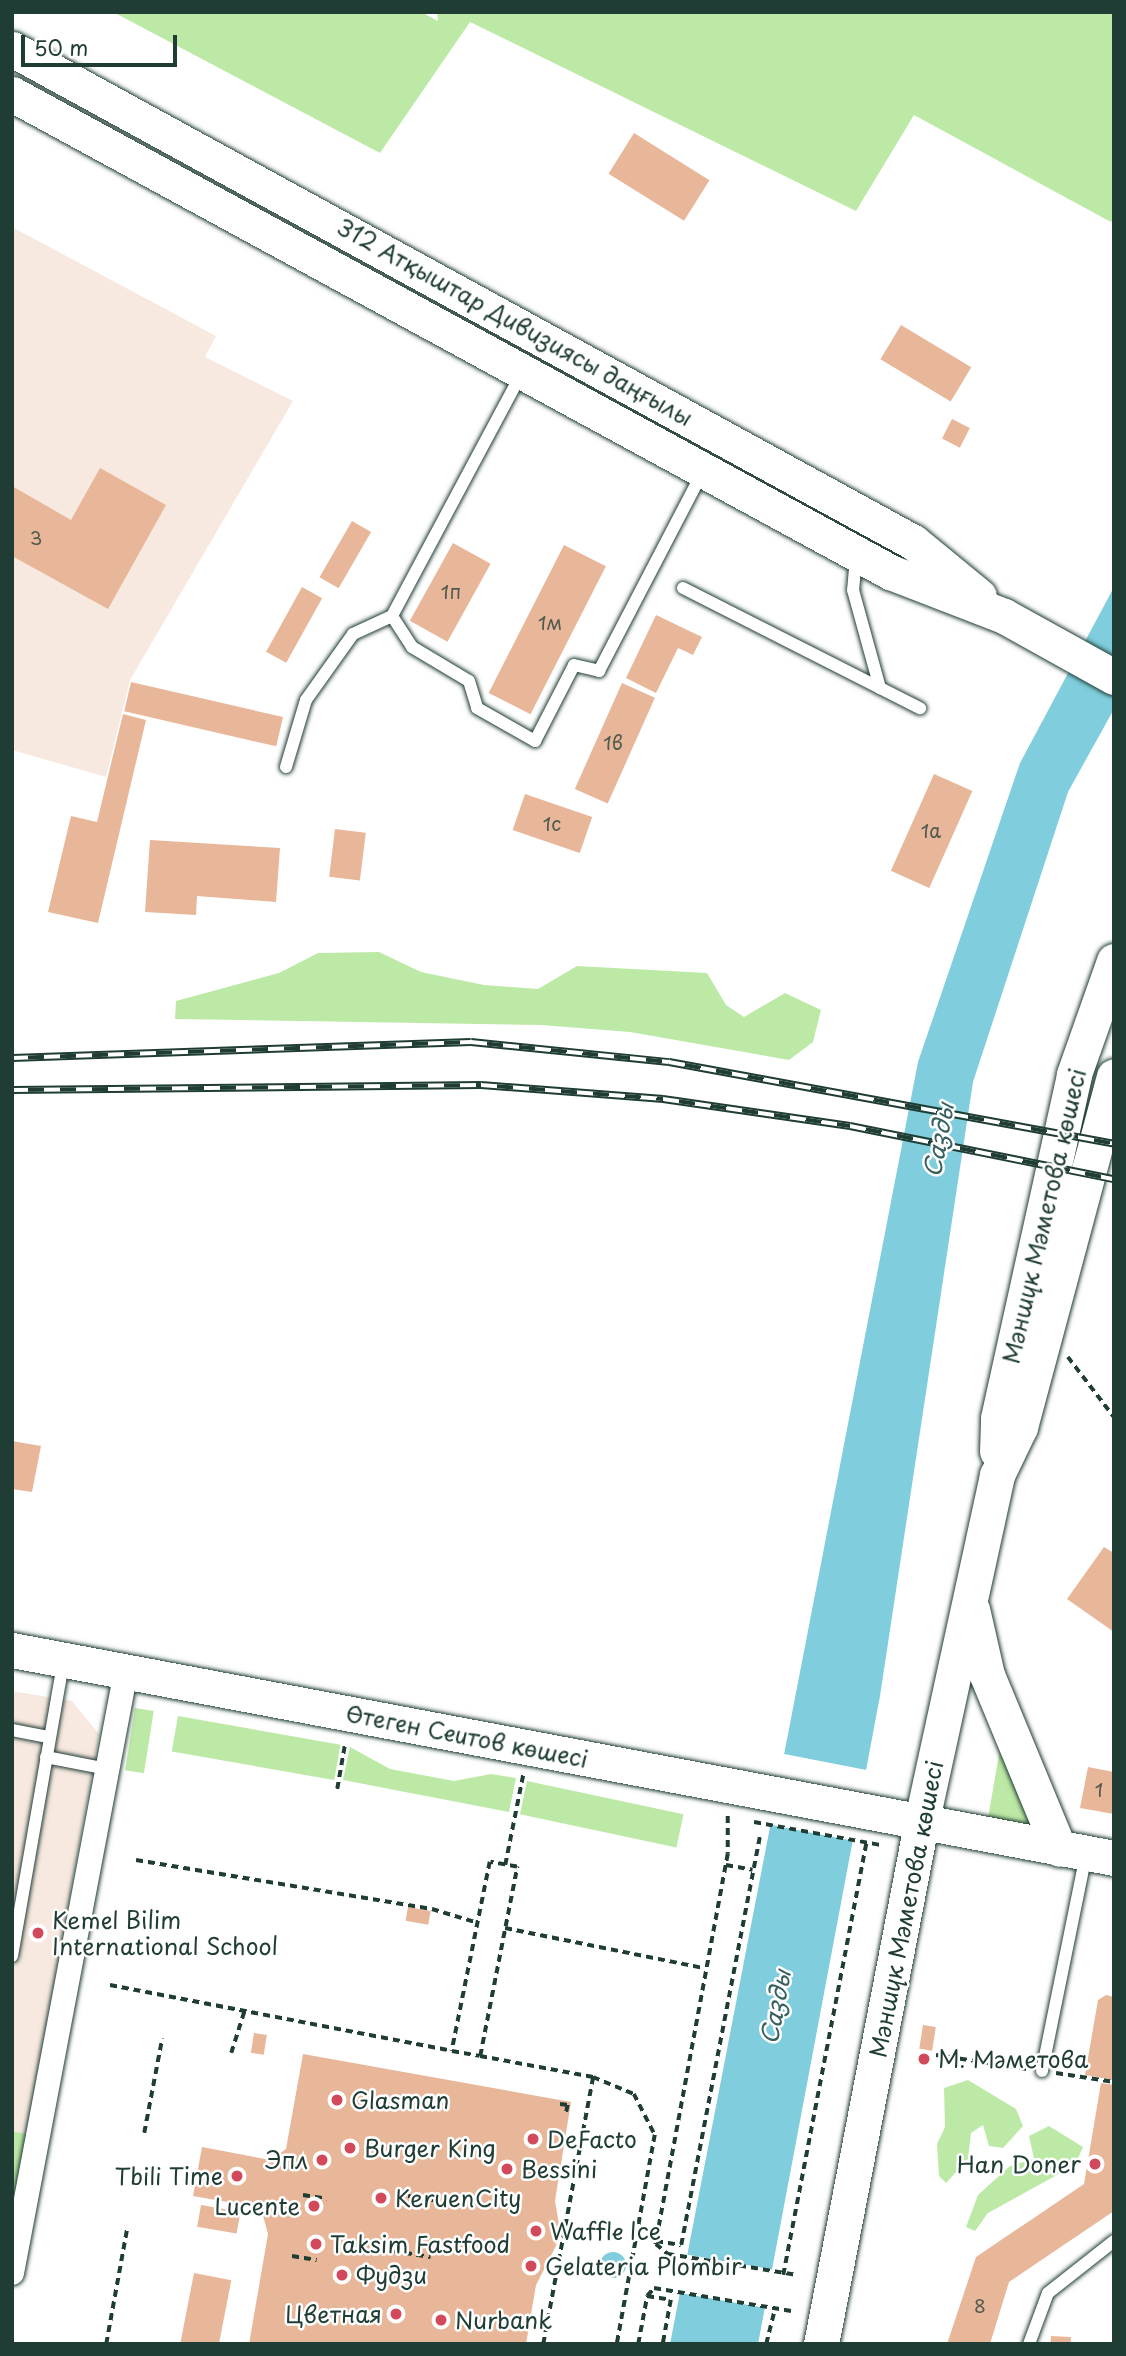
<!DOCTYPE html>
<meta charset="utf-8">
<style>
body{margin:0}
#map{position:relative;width:1126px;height:2356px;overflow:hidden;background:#fff;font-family:"Playpen Sans",sans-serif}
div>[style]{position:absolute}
.built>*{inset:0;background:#f8e9e0}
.green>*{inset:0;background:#bde9a6;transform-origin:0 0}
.water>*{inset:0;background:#80cedd}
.round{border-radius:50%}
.pier>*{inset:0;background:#fff;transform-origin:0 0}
.building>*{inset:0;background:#e8b699;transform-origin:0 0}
.path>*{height:3.5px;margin-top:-1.75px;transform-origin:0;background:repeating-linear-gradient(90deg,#1f3d34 0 7px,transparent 0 12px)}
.roads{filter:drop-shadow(0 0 2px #1f3d34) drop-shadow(0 0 2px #1f3d34)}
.lane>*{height:12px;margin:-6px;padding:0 6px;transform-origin:6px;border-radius:6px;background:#fff}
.street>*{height:24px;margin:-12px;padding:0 12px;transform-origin:12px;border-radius:12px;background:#fff}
.secondary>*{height:35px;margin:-17.5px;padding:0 17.5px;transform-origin:17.5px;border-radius:17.5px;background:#fff}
.rail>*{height:8px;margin-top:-4px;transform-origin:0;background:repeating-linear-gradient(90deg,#fff 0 16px,#1f3d34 0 32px);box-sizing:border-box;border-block:2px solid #1f3d34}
.dots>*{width:19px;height:19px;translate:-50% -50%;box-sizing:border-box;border:4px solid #fff;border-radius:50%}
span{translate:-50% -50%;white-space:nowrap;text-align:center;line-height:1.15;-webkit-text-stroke:5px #fff;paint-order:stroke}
.number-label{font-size:19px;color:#515b4d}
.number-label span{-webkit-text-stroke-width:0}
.street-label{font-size:23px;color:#1f3d34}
.poi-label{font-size:23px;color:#1f3d34}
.left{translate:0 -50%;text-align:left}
.right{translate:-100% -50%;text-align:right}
.water-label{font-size:24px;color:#37615e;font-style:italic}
.frame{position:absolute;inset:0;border:14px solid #1f3d34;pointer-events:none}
.scale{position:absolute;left:21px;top:35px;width:156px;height:32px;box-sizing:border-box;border:4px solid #1f3d34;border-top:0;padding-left:9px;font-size:21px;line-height:24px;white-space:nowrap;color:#1f3d34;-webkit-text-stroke:5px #fff;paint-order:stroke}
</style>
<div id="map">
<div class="built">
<div style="clip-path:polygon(12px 227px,216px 336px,205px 357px,293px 401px,130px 680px,106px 777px,12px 750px)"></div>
<div style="clip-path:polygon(12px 1691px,72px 1701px,99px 1734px,27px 2134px,12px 2131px)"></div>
</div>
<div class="green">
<div style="clip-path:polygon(113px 12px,421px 12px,438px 21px,437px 12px,1114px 12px,1114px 217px,1111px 222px,914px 115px,856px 211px,470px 22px,380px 153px)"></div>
<div style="clip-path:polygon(379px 952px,421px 972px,484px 985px,538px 989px,577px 966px,707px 973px,726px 1005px,744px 1017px,785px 993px,821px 1010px,813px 1042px,789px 1060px,630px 1032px,541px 1025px,175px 1019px,176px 1001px,279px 973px,318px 953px)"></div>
<div style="left:135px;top:1708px;width:19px;height:63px;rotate:9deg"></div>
<div style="left:178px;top:1716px;width:165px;height:36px;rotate:10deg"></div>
<div style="clip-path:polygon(1001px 1743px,1046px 1831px,988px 1818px)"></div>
<div style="clip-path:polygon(350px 1747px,390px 1769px,454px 1781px,491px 1774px,516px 1778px,509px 1812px,343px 1780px)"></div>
<div style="left:527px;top:1781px;width:160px;height:34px;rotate:12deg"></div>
<div style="clip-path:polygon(968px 2080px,1016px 2109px,1023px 2126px,1003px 2148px,989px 2146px,983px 2125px,971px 2133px,968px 2159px,946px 2183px,939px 2176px,937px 2144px,945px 2127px,944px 2088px)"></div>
<div style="clip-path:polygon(1049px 2126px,1083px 2147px,1075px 2165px,988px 2213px,975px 2231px,966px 2227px,978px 2195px,1010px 2166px,1034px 2159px,1029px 2136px)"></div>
<div style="clip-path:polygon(12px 2131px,27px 2134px,12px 2212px)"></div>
</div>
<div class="water">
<div style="clip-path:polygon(1114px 587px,1114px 709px,1068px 792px,973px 1082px,880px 1696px,758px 2344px,670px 2344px,918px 1062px,1020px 763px)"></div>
<div class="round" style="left:600px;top:2252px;width:26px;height:26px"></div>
</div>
<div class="pier">
<div style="left:779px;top:1753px;width:93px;height:72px;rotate:11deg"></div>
<div style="left:684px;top:2254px;width:94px;height:39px;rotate:10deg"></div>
</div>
<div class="building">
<div style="left:634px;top:133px;width:89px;height:48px;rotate:32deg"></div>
<div style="left:901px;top:325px;width:82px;height:40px;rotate:31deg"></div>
<div style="left:952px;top:419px;width:20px;height:22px;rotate:27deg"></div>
<div style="clip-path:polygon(100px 468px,166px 505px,108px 609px,12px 556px,12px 486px,71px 520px)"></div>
<div style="left:352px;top:521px;width:22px;height:65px;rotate:30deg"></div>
<div style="left:453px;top:543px;width:43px;height:89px;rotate:29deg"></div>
<div style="left:564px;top:545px;width:47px;height:166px;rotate:27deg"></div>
<div style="left:302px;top:587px;width:23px;height:74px;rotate:29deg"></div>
<div style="clip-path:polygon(656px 615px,702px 637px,693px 655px,678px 648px,656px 693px,626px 678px)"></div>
<div style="left:131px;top:682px;width:156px;height:30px;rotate:13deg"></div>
<div style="left:622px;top:683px;width:36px;height:116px;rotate:24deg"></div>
<div style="clip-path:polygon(123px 714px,146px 720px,98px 923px,48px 912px,71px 816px,97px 822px)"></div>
<div style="left:934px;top:774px;width:42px;height:106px;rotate:24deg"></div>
<div style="left:525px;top:794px;width:71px;height:38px;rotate:19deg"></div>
<div style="left:335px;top:829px;width:31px;height:48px;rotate:7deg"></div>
<div style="clip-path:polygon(150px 840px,280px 848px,276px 902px,197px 896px,196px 915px,145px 912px)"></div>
<div style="clip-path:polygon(12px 1441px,41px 1446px,32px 1492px,12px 1489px)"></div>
<div style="clip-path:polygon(1104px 1547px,1114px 1553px,1114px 1632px,1067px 1599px)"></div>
<div style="clip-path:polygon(1088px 1767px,1114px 1772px,1114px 1814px,1080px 1808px)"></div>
<div style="left:408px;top:1907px;width:23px;height:14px;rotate:10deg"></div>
<div style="clip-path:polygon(1106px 1995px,1114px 1997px,1114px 2080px,1085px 2075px,1098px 2000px)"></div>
<div style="left:923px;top:2025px;width:13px;height:24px;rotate:9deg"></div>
<div style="left:254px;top:2033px;width:13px;height:20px;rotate:9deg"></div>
<div style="clip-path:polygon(303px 2054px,571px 2102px,555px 2201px,561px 2236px,536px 2285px,526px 2344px,249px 2344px,268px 2234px,261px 2208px,193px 2196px,202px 2147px,270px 2160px,286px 2149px)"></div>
<div style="clip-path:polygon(1101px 2083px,1114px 2085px,1114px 2211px,1009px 2282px,990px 2344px,947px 2344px,976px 2257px,1084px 2184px)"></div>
<div style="left:201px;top:2205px;width:40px;height:22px;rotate:10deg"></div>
<div style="left:194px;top:2273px;width:38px;height:72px;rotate:11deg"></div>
<div style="left:1051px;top:2336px;width:20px;height:8px;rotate:3deg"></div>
</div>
<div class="path">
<div style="left:1068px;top:1357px;width:76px;rotate:52.5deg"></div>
<div style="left:337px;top:1789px;width:47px;rotate:-80.1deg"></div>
<div style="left:728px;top:1816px;width:38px;rotate:90deg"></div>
<div style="left:728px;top:1854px;width:397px;rotate:100.5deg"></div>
<div style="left:656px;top:2244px;width:16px;rotate:40deg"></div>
<div style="left:668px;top:2254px;width:131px;rotate:9.2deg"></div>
<div style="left:754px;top:1822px;width:128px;rotate:10.3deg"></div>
<div style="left:136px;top:1860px;width:300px;rotate:9.4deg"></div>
<div style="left:432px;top:1909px;width:48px;rotate:16.9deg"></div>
<div style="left:505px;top:1865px;width:92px;rotate:-78.7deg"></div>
<div style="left:726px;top:1865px;width:27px;rotate:10deg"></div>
<div style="left:505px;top:1928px;width:203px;rotate:11.4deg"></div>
<div style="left:110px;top:1985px;width:348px;rotate:10.9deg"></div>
<div style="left:231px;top:2053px;width:43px;rotate:-72.4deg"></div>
<div style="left:936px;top:2055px;width:92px;rotate:8.7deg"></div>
<div style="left:480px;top:2056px;width:193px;rotate:-78.9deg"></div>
<div style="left:517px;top:1867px;width:27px;rotate:-170deg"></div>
<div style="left:490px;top:1862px;width:193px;rotate:101.4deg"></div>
<div style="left:452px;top:2051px;width:28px;rotate:10deg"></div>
<div style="left:480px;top:2056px;width:115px;rotate:10.5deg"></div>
<div style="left:1056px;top:2073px;width:59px;rotate:8.8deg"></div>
<div style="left:560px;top:2104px;width:8px;rotate:7deg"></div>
<div style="left:568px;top:2105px;width:9px;rotate:103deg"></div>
<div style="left:144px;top:2133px;width:96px;rotate:-79.2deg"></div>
<div style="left:303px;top:2195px;width:24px;rotate:9deg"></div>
<div style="left:408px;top:2196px;width:30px;rotate:9deg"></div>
<div style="left:656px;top:2241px;width:25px;rotate:9deg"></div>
<div style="left:681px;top:2245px;width:417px;rotate:-79.1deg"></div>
<div style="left:393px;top:2251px;width:38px;rotate:9deg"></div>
<div style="left:292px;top:2256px;width:25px;rotate:9deg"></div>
<div style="left:783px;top:2275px;width:440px;rotate:-79.1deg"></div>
<div style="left:647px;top:2296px;width:24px;rotate:9deg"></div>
<div style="left:671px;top:2300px;width:45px;rotate:100.3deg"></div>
<div style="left:106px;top:2344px;width:117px;rotate:-79.7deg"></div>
<div style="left:543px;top:2344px;width:272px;rotate:-79.4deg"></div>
<div style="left:593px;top:2077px;width:44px;rotate:22.5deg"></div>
<div style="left:634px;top:2094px;width:46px;rotate:62.9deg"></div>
<div style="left:655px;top:2135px;width:212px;rotate:100.3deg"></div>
<div style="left:638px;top:2344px;width:49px;rotate:-79.4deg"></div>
<div style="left:647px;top:2296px;width:11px;rotate:-49deg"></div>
<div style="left:654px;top:2288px;width:139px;rotate:9.5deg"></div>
<div style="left:766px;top:2344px;width:38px;rotate:-76deg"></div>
</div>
<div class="roads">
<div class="lane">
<div style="left:856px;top:557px;width:33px;rotate:95deg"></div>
<div style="left:853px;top:590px;width:102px;rotate:74.6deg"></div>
<div style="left:683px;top:588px;width:266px;rotate:26.9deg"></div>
<div style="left:392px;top:616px;width:37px;rotate:57deg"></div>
<div style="left:412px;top:647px;width:66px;rotate:30.8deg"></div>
<div style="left:469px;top:681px;width:28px;rotate:73deg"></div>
<div style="left:477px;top:708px;width:67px;rotate:29.6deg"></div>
<div style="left:535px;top:741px;width:85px;rotate:-62.8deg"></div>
<div style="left:574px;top:665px;width:26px;rotate:13deg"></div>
<div style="left:599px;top:671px;width:223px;rotate:-62.5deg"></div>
<div style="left:286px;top:767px;width:70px;rotate:-73.4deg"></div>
<div style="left:306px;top:700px;width:81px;rotate:-54.5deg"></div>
<div style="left:353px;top:634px;width:43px;rotate:-24.8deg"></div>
<div style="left:392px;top:616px;width:274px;rotate:-61.9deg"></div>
<div style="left:12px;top:1730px;width:38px;rotate:11deg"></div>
<div style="left:46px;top:1757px;width:63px;rotate:11deg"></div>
<div style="left:12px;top:1956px;width:297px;rotate:-80.1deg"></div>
<div style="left:1042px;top:2071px;width:221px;rotate:-78.5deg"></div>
<div style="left:1029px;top:2344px;width:54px;rotate:-69.6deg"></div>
<div style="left:1048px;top:2293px;width:84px;rotate:-38.2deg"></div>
</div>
<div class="street">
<div style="left:12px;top:2273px;width:613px;rotate:-79.28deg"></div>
</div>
<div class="secondary">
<div style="left:12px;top:49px;width:1027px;rotate:28.69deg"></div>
<div style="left:913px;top:542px;width:85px;rotate:39.3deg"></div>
<div style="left:12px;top:94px;width:1000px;rotate:28.56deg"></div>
<div style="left:890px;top:572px;width:122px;rotate:21.1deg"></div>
<div style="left:1004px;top:616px;width:126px;rotate:29deg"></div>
<div style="left:997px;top:1451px;width:33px;rotate:-88deg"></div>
<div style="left:998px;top:1418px;width:352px;rotate:-77.5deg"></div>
<div style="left:1074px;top:1074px;width:120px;rotate:-70.5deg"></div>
<div style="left:972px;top:1609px;width:68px;rotate:77.2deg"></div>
<div style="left:987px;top:1675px;width:188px;rotate:67.5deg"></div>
<div style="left:12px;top:1650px;width:1121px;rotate:10.69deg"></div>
<div style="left:821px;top:2344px;width:530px;rotate:-79.11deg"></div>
<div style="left:921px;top:1824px;width:357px;rotate:-77.7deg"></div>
<div style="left:997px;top:1475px;width:53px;rotate:-64.4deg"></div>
<div style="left:1020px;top:1427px;width:363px;rotate:-75deg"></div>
</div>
</div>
<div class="rail">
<div style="left:12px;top:1058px;width:459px;rotate:-2deg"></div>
<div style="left:471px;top:1042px;width:199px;rotate:5.8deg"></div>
<div style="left:669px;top:1062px;width:452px;rotate:10.4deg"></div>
<div style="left:12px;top:1090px;width:469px;rotate:-0.6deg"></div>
<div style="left:481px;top:1085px;width:183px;rotate:4.4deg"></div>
<div style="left:663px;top:1099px;width:189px;rotate:8.2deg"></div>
<div style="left:850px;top:1126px;width:269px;rotate:11.4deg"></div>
</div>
<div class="dots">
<div style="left:38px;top:1933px;background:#d1495b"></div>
<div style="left:924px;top:2059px;background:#d1495b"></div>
<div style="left:337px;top:2100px;background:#d1495b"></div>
<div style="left:533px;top:2139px;background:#d1495b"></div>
<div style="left:350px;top:2148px;background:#d1495b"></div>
<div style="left:322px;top:2160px;background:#d1495b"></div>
<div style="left:1095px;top:2164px;background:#d1495b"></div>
<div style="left:507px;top:2169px;background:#d1495b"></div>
<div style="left:237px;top:2176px;background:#d1495b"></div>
<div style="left:381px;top:2198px;background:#d1495b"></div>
<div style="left:314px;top:2206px;background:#d1495b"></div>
<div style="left:536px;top:2231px;background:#d1495b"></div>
<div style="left:316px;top:2244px;background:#d1495b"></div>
<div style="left:531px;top:2266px;background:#d1495b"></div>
<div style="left:342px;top:2275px;background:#d1495b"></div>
<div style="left:396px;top:2314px;background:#d1495b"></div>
<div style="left:441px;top:2320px;background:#d1495b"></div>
</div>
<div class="number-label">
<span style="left:36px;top:538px">3</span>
<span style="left:451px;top:592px">1п</span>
<span style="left:550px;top:623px">1м</span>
<span style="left:613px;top:743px">1в</span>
<span style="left:552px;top:824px">1с</span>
<span style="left:931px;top:831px">1а</span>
<span style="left:1099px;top:1790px">1</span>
<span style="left:980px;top:2306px">8</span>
</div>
<div class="street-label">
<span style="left:515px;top:322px;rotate:29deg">312 Атқыштар Дивизиясы даңғылы</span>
<span style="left:1044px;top:1216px;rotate:-77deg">Мәншүк Мәметова көшесі</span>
<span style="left:467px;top:1736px;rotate:11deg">Өтеген Сеитов көшесі</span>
<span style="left:906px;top:1909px;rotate:-79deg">Мәншүк Мәметова көшесі</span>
</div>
<div class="poi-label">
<span class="left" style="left:52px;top:1933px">Kemel Bilim<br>International School</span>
<span class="left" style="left:938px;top:2059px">М. Мәметова</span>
<span class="left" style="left:351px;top:2100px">Glasman</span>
<span class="left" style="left:547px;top:2139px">DeFacto</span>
<span class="left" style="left:364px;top:2148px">Burger King</span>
<span class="right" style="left:308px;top:2160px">Эпл</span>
<span class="right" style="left:1081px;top:2164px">Han Doner</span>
<span class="left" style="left:521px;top:2169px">Bessini</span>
<span class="right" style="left:223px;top:2176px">Tbili Time</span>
<span class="left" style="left:395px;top:2198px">KeruenCity</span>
<span class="right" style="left:300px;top:2206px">Lucente</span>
<span class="left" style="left:550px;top:2231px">Waffle Ice</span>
<span class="left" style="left:330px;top:2244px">Taksim Fastfood</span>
<span class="left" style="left:545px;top:2266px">Gelateria Plombir</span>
<span class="left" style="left:356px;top:2275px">Фудзи</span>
<span class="right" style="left:382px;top:2314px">Цветная</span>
<span class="left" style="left:455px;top:2320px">Nurbank</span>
</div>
<div class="water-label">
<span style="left:938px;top:1140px;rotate:-79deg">Сазды</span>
<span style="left:775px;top:2007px;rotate:-79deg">Сазды</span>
</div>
<div class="frame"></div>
<div class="scale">50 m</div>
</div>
